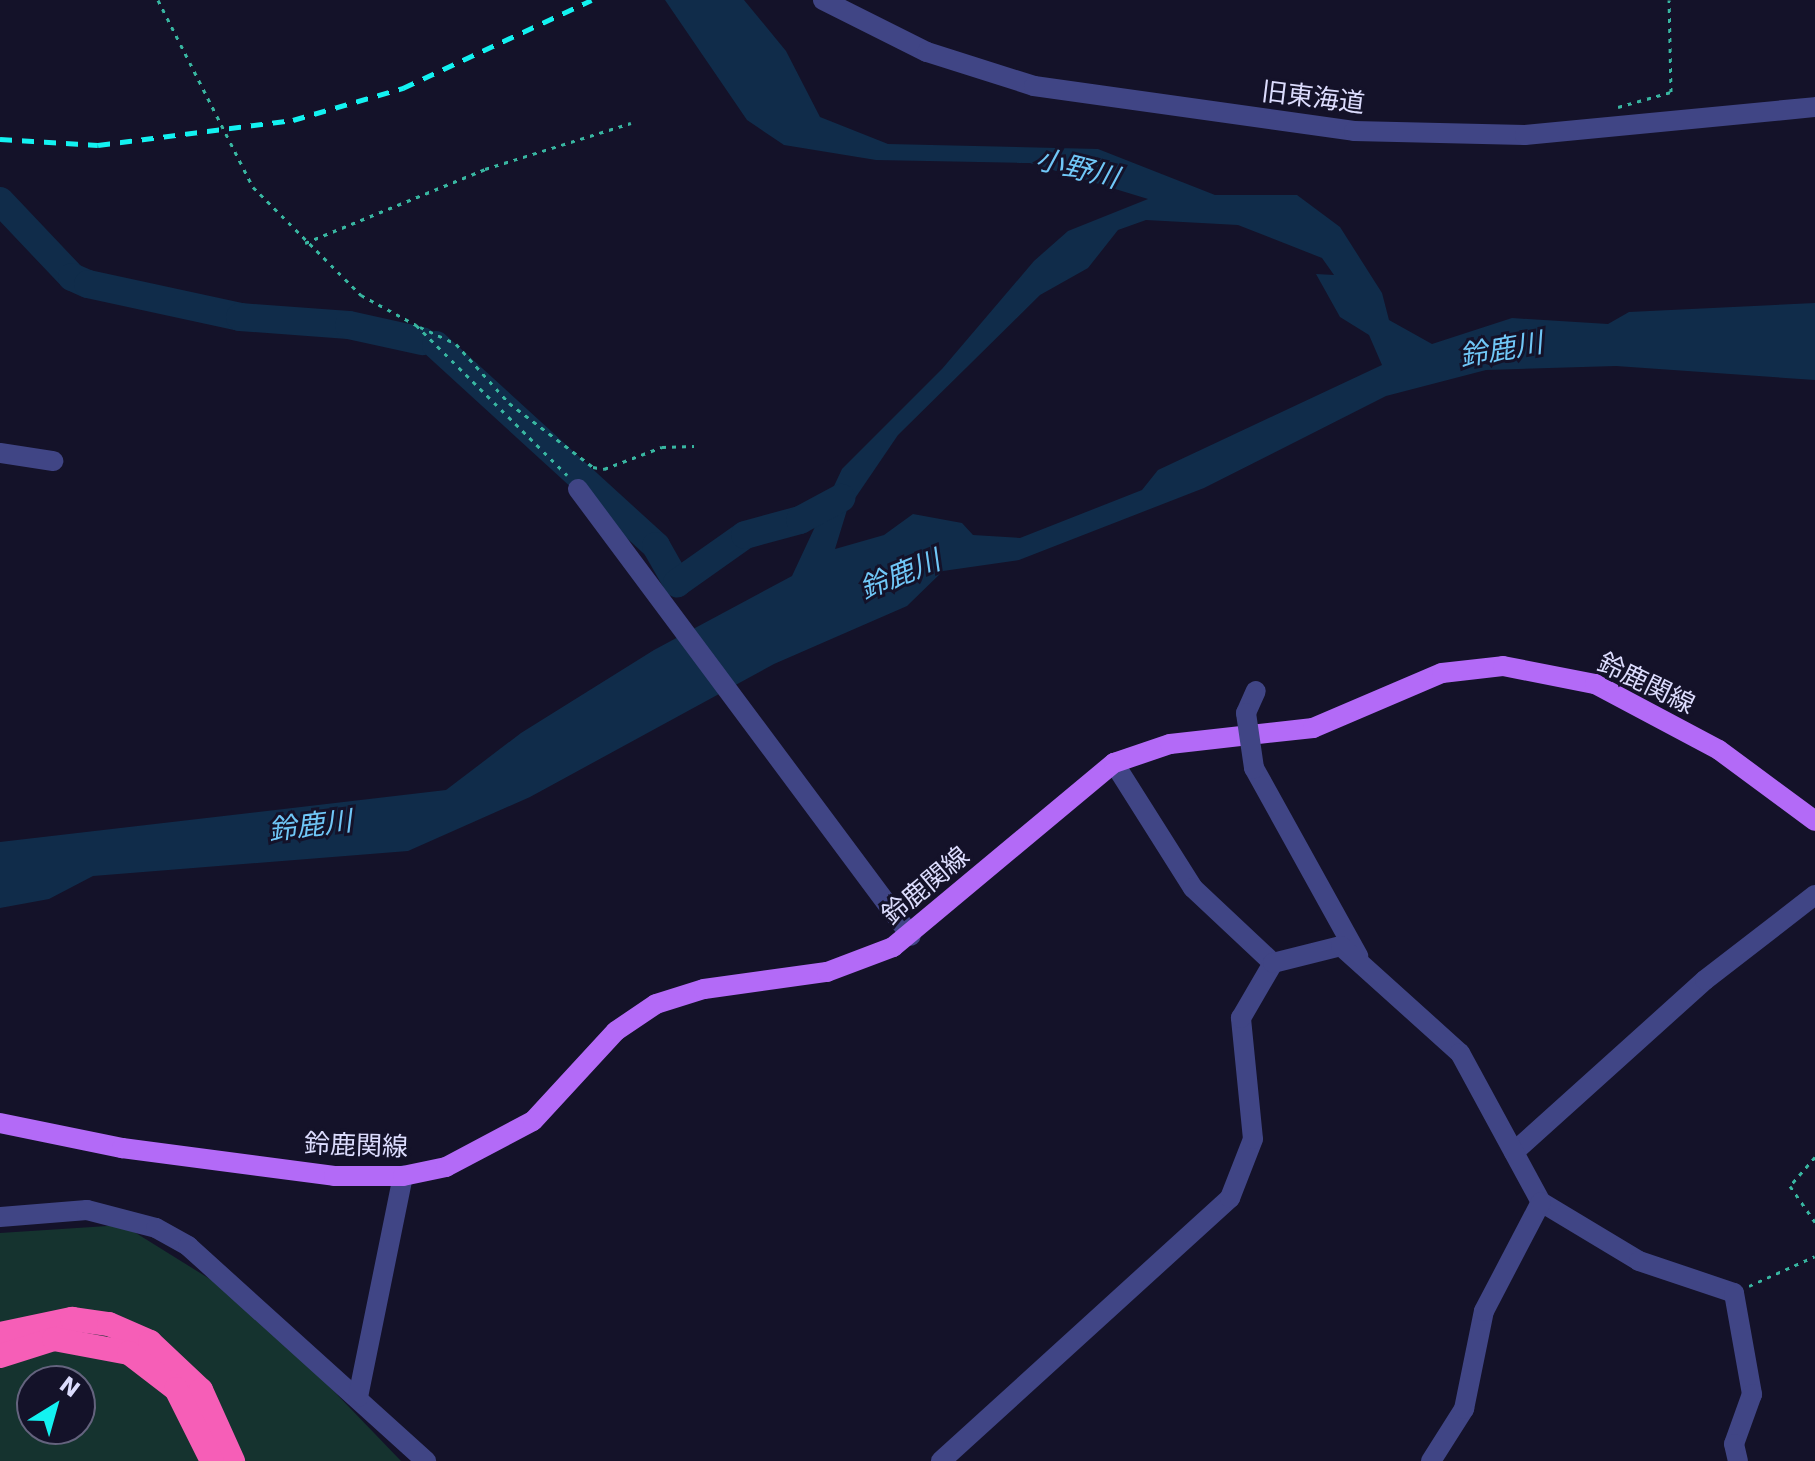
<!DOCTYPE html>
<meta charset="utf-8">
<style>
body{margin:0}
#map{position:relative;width:1815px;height:1461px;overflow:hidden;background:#141229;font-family:"DejaVu Sans","Noto Sans JP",sans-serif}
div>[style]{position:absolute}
.green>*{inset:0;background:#15332f}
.water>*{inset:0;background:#102c4a}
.river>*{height:28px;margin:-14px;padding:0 14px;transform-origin:14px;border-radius:14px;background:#102c4a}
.path>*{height:3px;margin-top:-1.5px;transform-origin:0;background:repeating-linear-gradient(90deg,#38b6a1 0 4px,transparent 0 10px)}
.minor>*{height:20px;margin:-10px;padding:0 10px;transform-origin:10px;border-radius:10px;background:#404585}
.major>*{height:20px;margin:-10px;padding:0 10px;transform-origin:10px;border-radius:10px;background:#b36af7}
.highway>*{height:24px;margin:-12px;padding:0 12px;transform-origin:12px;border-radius:12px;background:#f65eb7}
.rail>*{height:5px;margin-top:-2.5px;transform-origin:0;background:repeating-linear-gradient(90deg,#13f2f1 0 12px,transparent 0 22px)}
.minor-bridge>*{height:20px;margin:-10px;padding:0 10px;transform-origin:10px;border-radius:10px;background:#404585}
span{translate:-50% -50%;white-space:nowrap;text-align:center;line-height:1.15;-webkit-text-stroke:6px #141229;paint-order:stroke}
.street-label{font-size:26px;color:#dcdcfd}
.water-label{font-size:28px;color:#70c7f7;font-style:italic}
.north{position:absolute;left:16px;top:1365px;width:80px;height:80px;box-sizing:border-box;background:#141229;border:2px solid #64637e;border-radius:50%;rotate:37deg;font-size:22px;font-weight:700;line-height:32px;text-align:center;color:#dcdcfd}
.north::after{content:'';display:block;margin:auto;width:28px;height:36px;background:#13f2f1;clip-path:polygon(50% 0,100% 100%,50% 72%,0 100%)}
</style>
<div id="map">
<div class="green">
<div style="clip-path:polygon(evenodd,123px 1225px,250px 1304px,401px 1461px,0 1461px,0 1233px,123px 1225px,32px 1381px,80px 1381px,80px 1429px,32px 1429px,32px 1381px)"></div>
</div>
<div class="water">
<div style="clip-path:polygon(evenodd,665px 0,744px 0,786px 51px,820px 117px,888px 144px,1098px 149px,1215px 195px,1297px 195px,1340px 227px,1382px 293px,1389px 320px,1432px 344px,1512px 318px,1608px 324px,1629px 312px,1815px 303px,1815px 380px,1616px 366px,1486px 370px,1386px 396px,1204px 488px,1019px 560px,943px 571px,907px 606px,774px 664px,530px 797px,408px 851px,93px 876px,49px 899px,0 908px,0 842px,446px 790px,521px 733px,654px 650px,792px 576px,842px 469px,942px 369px,1034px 261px,1068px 231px,1148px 199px,1030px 163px,876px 160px,784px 145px,747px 120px,665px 0,1146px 220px,1238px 225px,1322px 258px,1334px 275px,1316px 274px,1340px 317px,1369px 335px,1382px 365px,1158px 470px,1142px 490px,1020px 538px,973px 535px,962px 523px,913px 514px,884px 535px,835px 549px,847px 510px,898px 435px,1040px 295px,1088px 268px,1118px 230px,1146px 220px)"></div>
</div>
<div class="river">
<div style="left:0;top:201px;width:105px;rotate:46.5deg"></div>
<div style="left:72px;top:277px;width:17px;rotate:24deg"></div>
<div style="left:88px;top:284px;width:156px;rotate:12.2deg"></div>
<div style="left:240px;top:317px;width:109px;rotate:4.2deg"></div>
<div style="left:349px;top:325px;width:75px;rotate:12.4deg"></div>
<div style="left:436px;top:345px;width:298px;rotate:42.4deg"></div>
<div style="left:656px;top:546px;width:43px;rotate:60.4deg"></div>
<div style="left:677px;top:583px;width:83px;rotate:-35.2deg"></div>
<div style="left:745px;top:535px;width:57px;rotate:-15.3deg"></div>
<div style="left:800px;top:520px;width:47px;rotate:-28.2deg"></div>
</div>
<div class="path">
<div style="left:158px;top:0;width:210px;rotate:63.1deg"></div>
<div style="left:253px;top:187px;width:153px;rotate:45deg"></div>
<div style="left:361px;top:295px;width:63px;rotate:28.6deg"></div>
<div style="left:416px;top:325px;width:213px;rotate:44.8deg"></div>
<div style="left:1618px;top:107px;width:55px;rotate:-15.8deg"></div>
<div style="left:1671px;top:92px;width:92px;rotate:-91.2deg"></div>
<div style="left:305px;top:243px;width:195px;rotate:-22.3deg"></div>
<div style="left:485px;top:169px;width:153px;rotate:-17.5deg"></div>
<div style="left:420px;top:327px;width:40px;rotate:25deg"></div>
<div style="left:456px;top:344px;width:79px;rotate:48.1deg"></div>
<div style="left:509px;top:403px;width:106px;rotate:37.3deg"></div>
<div style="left:593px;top:467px;width:11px;rotate:10deg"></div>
<div style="left:604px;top:469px;width:62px;rotate:-20.8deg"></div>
<div style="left:662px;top:447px;width:32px;rotate:-2deg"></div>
<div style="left:1815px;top:1157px;width:38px;rotate:131deg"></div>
<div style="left:1790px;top:1186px;width:44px;rotate:55.2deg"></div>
<div style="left:1749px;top:1286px;width:72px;rotate:-24.4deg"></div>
</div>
<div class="minor">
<div style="left:823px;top:0;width:116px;rotate:26.6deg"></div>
<div style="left:927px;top:52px;width:112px;rotate:17.6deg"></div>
<div style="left:1034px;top:86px;width:323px;rotate:8deg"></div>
<div style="left:1354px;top:131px;width:171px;rotate:1.3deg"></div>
<div style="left:1525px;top:135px;width:291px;rotate:-5.5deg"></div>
<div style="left:0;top:453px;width:54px;rotate:8.6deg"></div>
<div style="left:578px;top:489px;width:557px;rotate:53.32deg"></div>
<div style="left:1246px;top:713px;width:24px;rotate:-66deg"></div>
<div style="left:1114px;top:763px;width:148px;rotate:57.7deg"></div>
<div style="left:1193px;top:888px;width:110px;rotate:43.2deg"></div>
<div style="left:1254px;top:768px;width:215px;rotate:61deg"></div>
<div style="left:1514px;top:1152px;width:257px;rotate:-42deg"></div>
<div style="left:1705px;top:980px;width:139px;rotate:-37.7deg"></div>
<div style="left:0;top:1217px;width:87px;rotate:-4.6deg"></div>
<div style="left:87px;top:1210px;width:71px;rotate:14.6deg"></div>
<div style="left:156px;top:1228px;width:37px;rotate:29deg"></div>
<div style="left:188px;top:1246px;width:321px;rotate:42.1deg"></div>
<div style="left:358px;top:1397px;width:226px;rotate:-78.5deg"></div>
<div style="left:941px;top:1461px;width:391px;rotate:-42.3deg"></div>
<div style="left:1230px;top:1198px;width:63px;rotate:-68.7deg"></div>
<div style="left:1253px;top:1139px;width:122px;rotate:-95.7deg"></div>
<div style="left:1241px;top:1018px;width:64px;rotate:-59.8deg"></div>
<div style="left:1273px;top:963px;width:70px;rotate:-14deg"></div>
<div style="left:1341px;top:946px;width:160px;rotate:42deg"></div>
<div style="left:1460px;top:1053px;width:170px;rotate:61.5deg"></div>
<div style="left:1541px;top:1202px;width:114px;rotate:31deg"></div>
<div style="left:1639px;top:1261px;width:100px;rotate:18.6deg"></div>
<div style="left:1734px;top:1293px;width:103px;rotate:79.9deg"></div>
<div style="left:1752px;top:1394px;width:53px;rotate:109.8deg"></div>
<div style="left:1734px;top:1444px;width:17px;rotate:77deg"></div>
<div style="left:1431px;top:1461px;width:62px;rotate:-57.6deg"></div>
<div style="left:1464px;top:1409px;width:100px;rotate:-78.5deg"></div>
<div style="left:1484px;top:1311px;width:123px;rotate:-62.4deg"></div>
</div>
<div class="major">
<div style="left:0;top:1123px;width:125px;rotate:11.6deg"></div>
<div style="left:122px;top:1148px;width:214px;rotate:7.5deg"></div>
<div style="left:334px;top:1176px;width:69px"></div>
<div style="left:403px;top:1176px;width:44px;rotate:-11.8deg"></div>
<div style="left:446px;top:1167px;width:98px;rotate:-27.9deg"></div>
<div style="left:533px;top:1121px;width:122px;rotate:-47.3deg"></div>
<div style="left:616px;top:1031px;width:48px;rotate:-34deg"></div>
<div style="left:656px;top:1004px;width:50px;rotate:-17.4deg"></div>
<div style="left:704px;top:989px;width:124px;rotate:-7.9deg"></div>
<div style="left:827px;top:972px;width:71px;rotate:-20.7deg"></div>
<div style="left:893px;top:947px;width:288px;rotate:-39.8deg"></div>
<div style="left:1114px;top:763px;width:59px;rotate:-18.7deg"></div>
<div style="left:1170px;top:744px;width:144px;rotate:-6.4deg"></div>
<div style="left:1313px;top:728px;width:140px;rotate:-23.1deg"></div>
<div style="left:1442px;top:673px;width:61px;rotate:-6.5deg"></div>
<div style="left:1503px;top:666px;width:94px;rotate:11.1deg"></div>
<div style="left:1595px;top:684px;width:140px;rotate:28deg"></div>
<div style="left:1719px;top:750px;width:119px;rotate:36.5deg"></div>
</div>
<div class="highway">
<div style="left:0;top:1334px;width:74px;rotate:-11.8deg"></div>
<div style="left:72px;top:1319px;width:37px;rotate:8deg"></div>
<div style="left:109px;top:1324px;width:45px;rotate:23.7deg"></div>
<div style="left:150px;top:1342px;width:70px;rotate:43.3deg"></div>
<div style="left:201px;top:1390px;width:78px;rotate:65.7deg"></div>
<div style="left:0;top:1356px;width:57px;rotate:-17.5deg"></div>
<div style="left:54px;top:1339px;width:76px;rotate:10.6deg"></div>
<div style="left:129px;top:1353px;width:59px;rotate:37.5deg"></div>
<div style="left:176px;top:1389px;width:80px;rotate:63.4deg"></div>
</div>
<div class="rail">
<div style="left:0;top:139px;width:98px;rotate:3.5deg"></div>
<div style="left:98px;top:145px;width:197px;rotate:-7.3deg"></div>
<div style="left:293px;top:120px;width:115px;rotate:-16.2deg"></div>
<div style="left:403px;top:88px;width:208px;rotate:-25deg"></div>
</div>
<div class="minor-bridge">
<div style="left:1246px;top:713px;width:56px;rotate:81.7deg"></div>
</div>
<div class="street-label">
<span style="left:1313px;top:98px;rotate:7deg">旧東海道</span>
<span style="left:1646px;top:684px;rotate:26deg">鈴鹿関線</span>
<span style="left:926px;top:886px;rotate:-40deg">鈴鹿関線</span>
<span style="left:356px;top:1146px;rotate:2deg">鈴鹿関線</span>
</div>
<div class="water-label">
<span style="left:1077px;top:169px;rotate:14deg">小野川</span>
<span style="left:1501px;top:350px;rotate:-10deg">鈴鹿川</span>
<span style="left:900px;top:575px;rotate:-22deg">鈴鹿川</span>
<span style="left:310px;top:826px;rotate:-7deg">鈴鹿川</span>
</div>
<div class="north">N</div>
</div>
